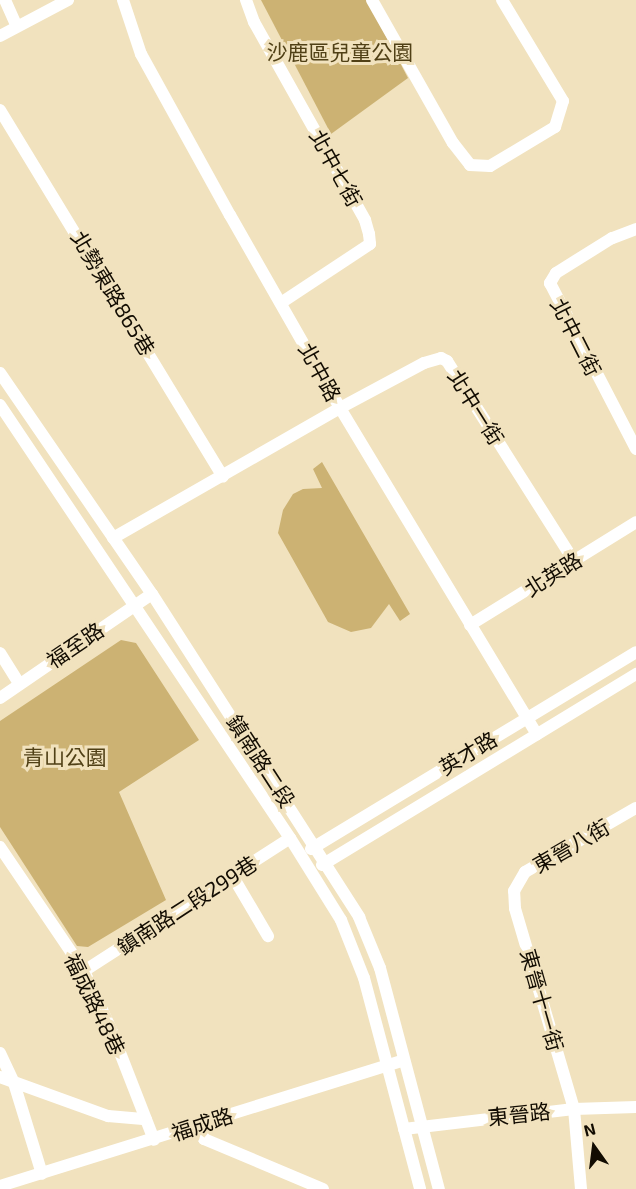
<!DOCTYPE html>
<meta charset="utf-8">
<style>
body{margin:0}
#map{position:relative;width:636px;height:1189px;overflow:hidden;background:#f1e2be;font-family:"Exo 2","Noto Sans TC",sans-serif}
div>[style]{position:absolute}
.green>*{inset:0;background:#ccb273}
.minor>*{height:12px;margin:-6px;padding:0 6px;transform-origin:6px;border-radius:6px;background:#fff}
span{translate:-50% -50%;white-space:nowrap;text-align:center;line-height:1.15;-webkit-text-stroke:6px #f1e2be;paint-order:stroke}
.park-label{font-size:21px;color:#504016}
.street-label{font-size:21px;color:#120c02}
.north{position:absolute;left:564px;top:1117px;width:60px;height:60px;-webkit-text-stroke:4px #f1e2be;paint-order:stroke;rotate:346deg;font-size:16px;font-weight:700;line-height:24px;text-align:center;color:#120c02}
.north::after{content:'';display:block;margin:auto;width:21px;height:27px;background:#120c02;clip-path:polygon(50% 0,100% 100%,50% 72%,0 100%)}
</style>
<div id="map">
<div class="green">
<div style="clip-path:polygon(261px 0,367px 0,408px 78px,331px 134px)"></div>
<div style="clip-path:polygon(322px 462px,410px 614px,400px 621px,389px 604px,371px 628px,351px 632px,328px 622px,278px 533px,283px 510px,293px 494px,303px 489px,322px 488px,313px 469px)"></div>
<div style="clip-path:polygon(121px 640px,136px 643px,199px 740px,119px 792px,166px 900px,88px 947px,77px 946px,0 827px,0 721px)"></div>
</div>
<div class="minor">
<div style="left:5px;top:0;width:27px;rotate:66deg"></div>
<div style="left:123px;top:0;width:57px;rotate:71.6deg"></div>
<div style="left:141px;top:54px;width:184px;rotate:61.1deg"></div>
<div style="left:230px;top:215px;width:222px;rotate:60.3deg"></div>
<div style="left:340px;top:408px;width:381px;rotate:58.9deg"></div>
<div style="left:246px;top:0;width:23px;rotate:70deg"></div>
<div style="left:254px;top:22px;width:227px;rotate:60.7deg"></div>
<div style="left:365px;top:220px;width:15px;rotate:74deg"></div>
<div style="left:369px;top:234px;width:10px;rotate:84deg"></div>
<div style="left:370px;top:244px;width:107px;rotate:146.5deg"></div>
<div style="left:372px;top:0;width:164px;rotate:60.5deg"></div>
<div style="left:453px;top:143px;width:28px;rotate:52deg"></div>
<div style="left:470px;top:165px;width:20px;rotate:3deg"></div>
<div style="left:490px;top:166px;width:76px;rotate:-31deg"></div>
<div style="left:555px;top:127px;width:27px;rotate:-73deg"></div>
<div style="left:563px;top:101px;width:118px;rotate:-121.1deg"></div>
<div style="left:0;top:36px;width:77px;rotate:-27.9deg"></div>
<div style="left:0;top:110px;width:429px;rotate:58.7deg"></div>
<div style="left:636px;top:229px;width:26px;rotate:159deg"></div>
<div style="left:612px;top:238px;width:66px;rotate:148deg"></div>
<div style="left:556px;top:273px;width:12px;rotate:121deg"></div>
<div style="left:550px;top:283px;width:187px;rotate:62.6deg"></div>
<div style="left:0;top:373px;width:268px;rotate:55.5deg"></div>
<div style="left:152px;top:594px;width:384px;rotate:57.3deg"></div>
<div style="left:359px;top:917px;width:55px;rotate:67.6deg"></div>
<div style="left:380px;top:968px;width:229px;rotate:75.1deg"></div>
<div style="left:0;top:405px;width:521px;rotate:56.19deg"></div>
<div style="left:290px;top:838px;width:97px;rotate:58.1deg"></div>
<div style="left:341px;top:920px;width:62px;rotate:68.4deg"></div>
<div style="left:364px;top:978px;width:218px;rotate:75.1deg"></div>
<div style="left:113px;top:538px;width:262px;rotate:-29.8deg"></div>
<div style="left:340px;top:408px;width:95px;rotate:-28.2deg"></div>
<div style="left:424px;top:363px;width:18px;rotate:-16deg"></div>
<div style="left:441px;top:358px;width:7px;rotate:27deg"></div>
<div style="left:447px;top:361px;width:237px;rotate:57.6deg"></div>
<div style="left:470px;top:625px;width:195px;rotate:-31.8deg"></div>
<div style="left:0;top:653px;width:36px;rotate:58deg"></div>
<div style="left:0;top:698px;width:184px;rotate:-34.4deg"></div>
<div style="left:0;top:847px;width:150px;rotate:55.9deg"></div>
<div style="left:84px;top:971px;width:62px;rotate:65.1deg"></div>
<div style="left:110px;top:1027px;width:121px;rotate:68.7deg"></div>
<div style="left:311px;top:849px;width:380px;rotate:-31.2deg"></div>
<div style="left:322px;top:865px;width:368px;rotate:-31.3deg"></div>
<div style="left:232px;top:875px;width:71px;rotate:59.5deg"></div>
<div style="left:84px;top:971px;width:245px;rotate:-32.8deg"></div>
<div style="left:0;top:1053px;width:33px;rotate:65deg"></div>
<div style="left:14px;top:1083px;width:95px;rotate:72.9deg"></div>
<div style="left:0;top:1077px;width:115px;rotate:19.9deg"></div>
<div style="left:108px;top:1116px;width:38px;rotate:5deg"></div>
<div style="left:199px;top:1126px;width:14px;rotate:69deg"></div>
<div style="left:204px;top:1139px;width:129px;rotate:22.8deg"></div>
<div style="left:404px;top:1129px;width:171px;rotate:-6.7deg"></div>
<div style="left:574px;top:1109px;width:62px;rotate:-1.8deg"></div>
<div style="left:0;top:1186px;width:423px;rotate:-17.3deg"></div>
<div style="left:581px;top:1189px;width:80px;rotate:-95deg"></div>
<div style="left:574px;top:1109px;width:209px;rotate:-106.4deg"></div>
<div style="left:515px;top:908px;width:17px;rotate:-93deg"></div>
<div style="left:514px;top:891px;width:22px;rotate:-60deg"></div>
<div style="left:525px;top:872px;width:128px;rotate:-30deg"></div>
</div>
<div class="park-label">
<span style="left:340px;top:52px">沙鹿區兒童公園</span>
<span style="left:65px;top:757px">青山公園</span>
</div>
<div class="street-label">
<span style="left:336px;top:168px;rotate:61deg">北中七街</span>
<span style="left:113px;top:293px;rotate:59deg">北勢東路865巷</span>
<span style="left:576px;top:337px;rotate:63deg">北中二街</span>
<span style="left:320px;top:372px;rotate:61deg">北中路</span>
<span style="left:476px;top:407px;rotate:58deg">北中一街</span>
<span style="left:553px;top:574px;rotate:-32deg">北英路</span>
<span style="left:75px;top:645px;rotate:-34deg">福至路</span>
<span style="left:468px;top:753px;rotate:-31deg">英才路</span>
<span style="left:261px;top:761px;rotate:57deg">鎮南路二段</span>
<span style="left:571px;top:846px;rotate:-30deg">東晉八街</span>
<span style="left:187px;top:905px;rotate:-33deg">鎮南路二段299巷</span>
<span style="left:542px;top:1000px;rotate:74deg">東晉十一街</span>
<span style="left:95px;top:1004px;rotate:64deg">福成路48巷</span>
<span style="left:519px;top:1114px;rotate:-6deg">東晉路</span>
<span style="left:202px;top:1124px;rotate:-18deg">福成路</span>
</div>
<div class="north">N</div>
</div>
